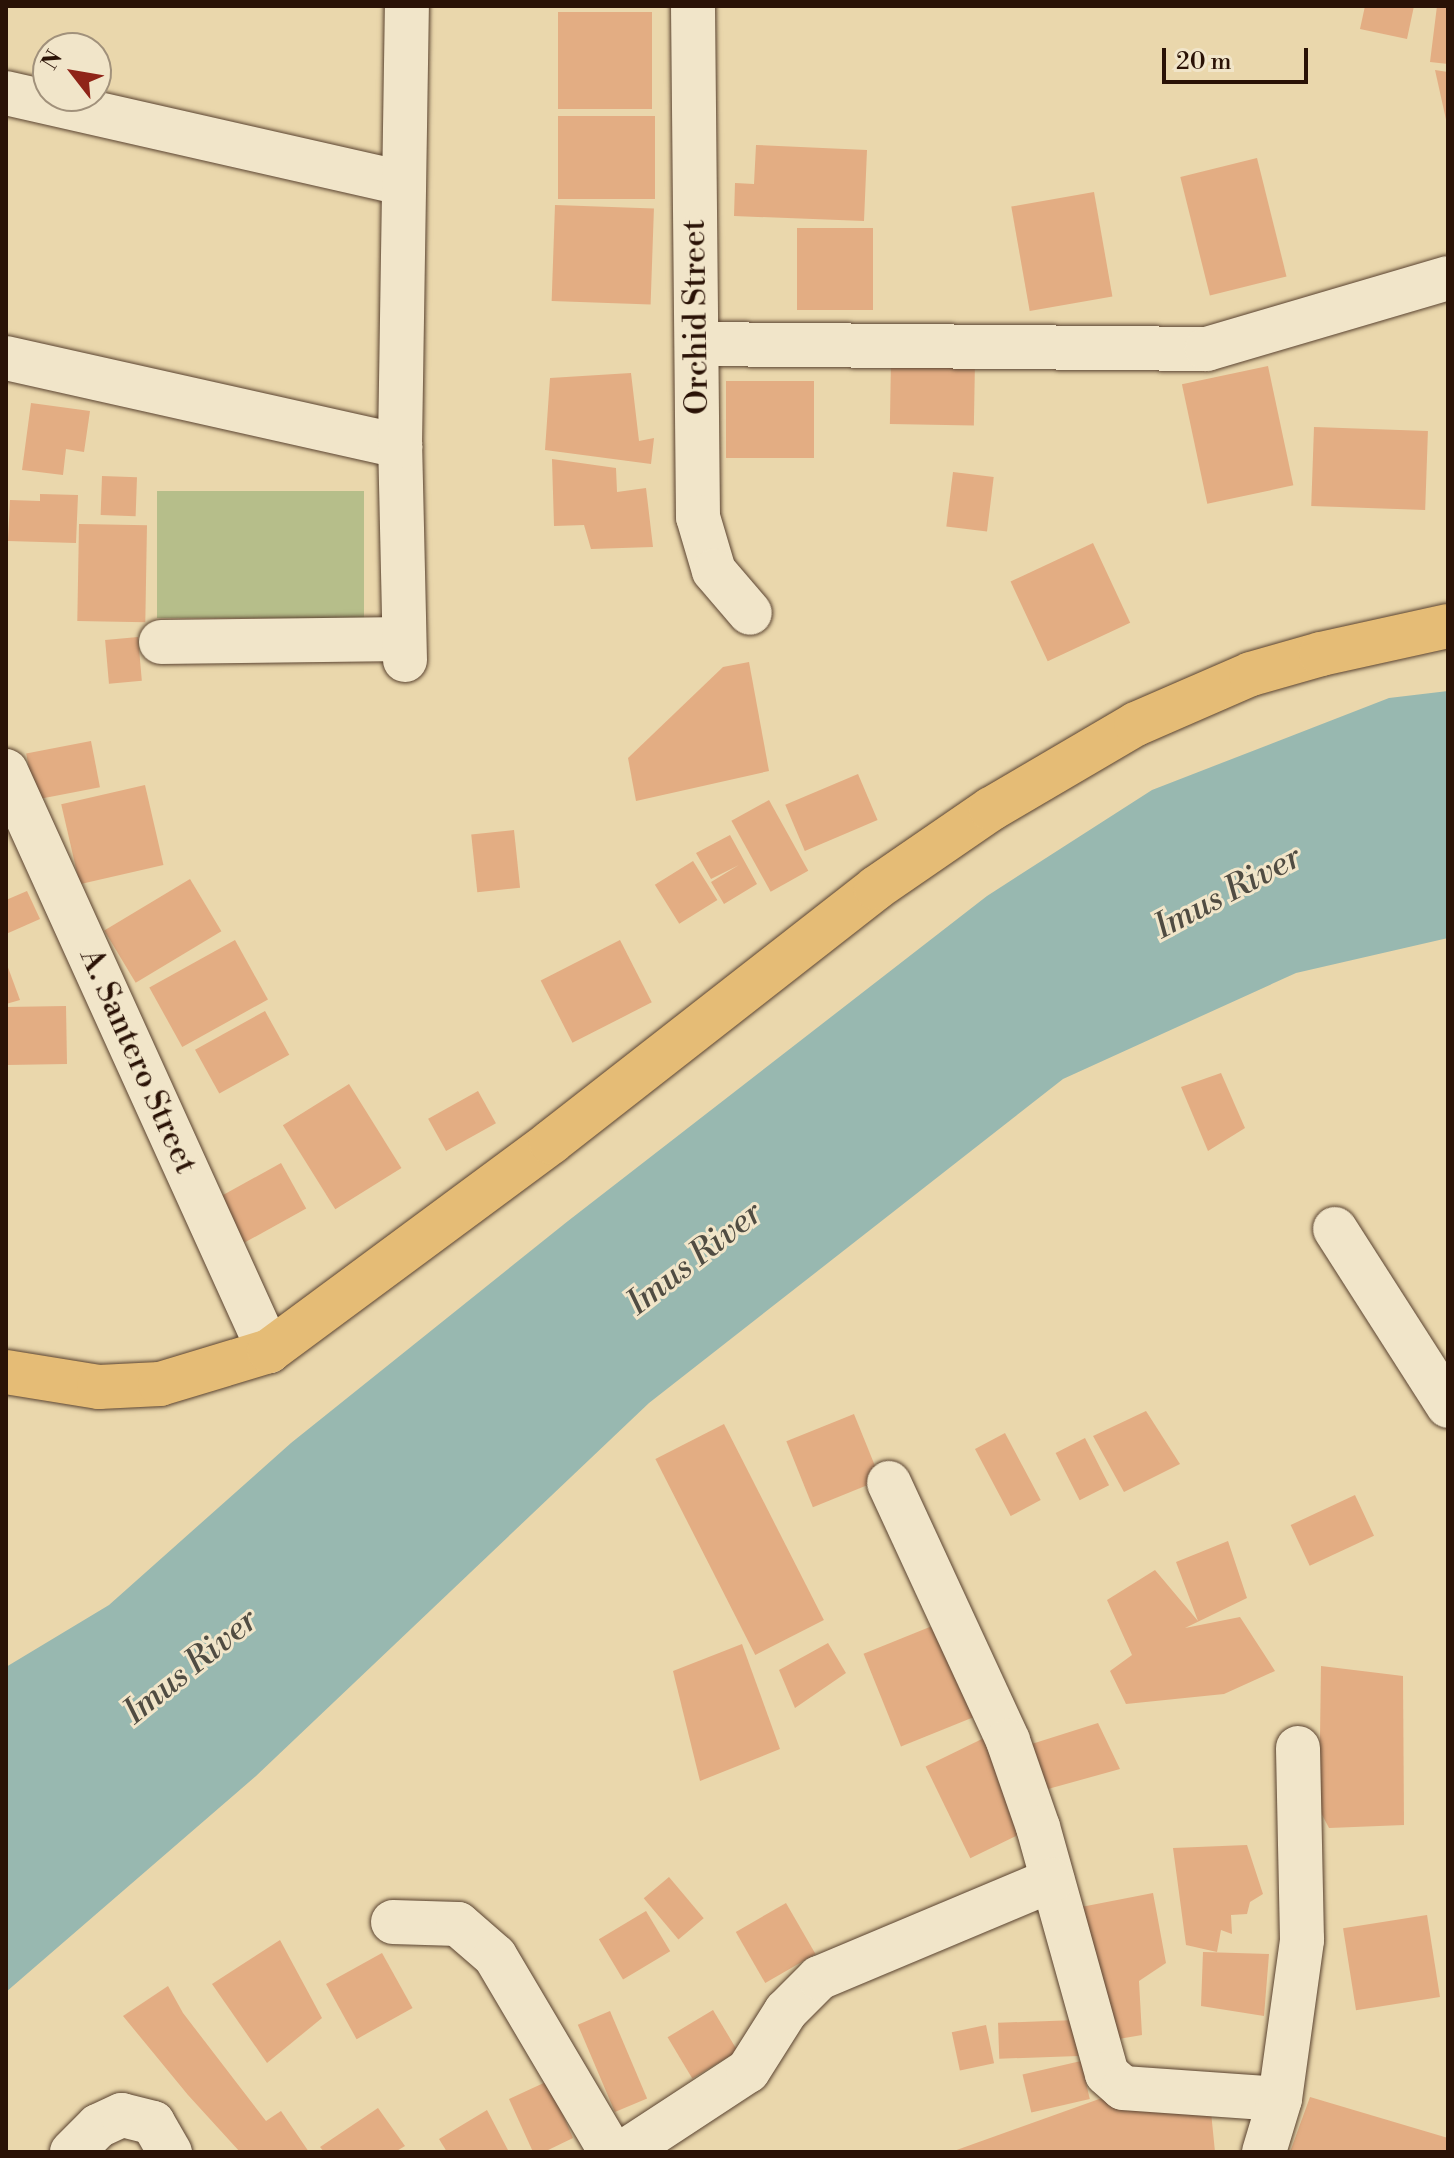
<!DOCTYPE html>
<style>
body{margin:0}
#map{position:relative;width:1454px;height:2158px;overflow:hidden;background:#ead7ac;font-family:"Libre Bodoni",serif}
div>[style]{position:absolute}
.green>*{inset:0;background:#b6be8a;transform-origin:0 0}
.water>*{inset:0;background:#98b8b0}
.building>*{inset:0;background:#e3ad83;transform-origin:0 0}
.roads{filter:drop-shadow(0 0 2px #5a4330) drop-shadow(0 0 2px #5a4330)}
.minor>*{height:44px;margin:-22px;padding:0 22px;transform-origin:22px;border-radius:22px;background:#f1e5c9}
.major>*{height:44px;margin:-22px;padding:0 22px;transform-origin:22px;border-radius:22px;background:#e5bc76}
span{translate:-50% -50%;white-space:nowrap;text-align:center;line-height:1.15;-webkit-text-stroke:6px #f1e5c9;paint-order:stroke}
.street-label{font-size:32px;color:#2a1206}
.water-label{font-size:34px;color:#504c42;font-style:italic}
.frame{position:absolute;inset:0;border:8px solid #2a1206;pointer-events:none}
.north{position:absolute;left:32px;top:32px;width:80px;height:80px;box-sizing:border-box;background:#f1e5c9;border:2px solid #a1917b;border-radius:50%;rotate:301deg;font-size:22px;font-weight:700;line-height:32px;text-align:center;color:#2a1206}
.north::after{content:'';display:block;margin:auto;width:28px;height:36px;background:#8f2418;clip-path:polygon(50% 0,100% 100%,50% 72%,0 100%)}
.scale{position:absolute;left:1162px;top:48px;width:146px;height:36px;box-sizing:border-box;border:4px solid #2a1206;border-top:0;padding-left:10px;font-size:24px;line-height:28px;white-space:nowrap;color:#2a1206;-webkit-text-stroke:6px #f1e5c9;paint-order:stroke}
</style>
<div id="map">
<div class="green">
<div style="left:157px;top:491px;width:207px;height:127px"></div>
</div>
<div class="water">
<div style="clip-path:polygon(1448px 691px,1448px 938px,1296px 973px,1063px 1079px,649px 1403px,256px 1776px,6px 1992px,6px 1667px,109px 1605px,291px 1443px,568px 1221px,987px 896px,1152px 790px,1389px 698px)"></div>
</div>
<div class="building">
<div style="clip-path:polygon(1365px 6px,1414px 6px,1407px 39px,1360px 29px)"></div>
<div style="clip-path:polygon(1437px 6px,1448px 6px,1448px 64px,1430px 62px)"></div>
<div style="left:558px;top:12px;width:94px;height:97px"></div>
<div style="clip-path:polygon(1435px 70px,1448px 72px,1448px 123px,1447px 124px)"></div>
<div style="left:655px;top:116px;width:83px;height:97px;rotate:90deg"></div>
<div style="clip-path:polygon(756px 145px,867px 150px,864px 221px,734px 216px,735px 183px,754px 184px)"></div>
<div style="left:1257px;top:158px;width:122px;height:79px;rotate:76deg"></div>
<div style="left:1094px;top:192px;width:106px;height:84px;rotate:80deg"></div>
<div style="left:555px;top:205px;width:99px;height:96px;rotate:2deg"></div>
<div style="left:797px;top:228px;width:76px;height:82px"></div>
<div style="left:891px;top:360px;width:84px;height:64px;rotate:1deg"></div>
<div style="left:1268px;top:366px;width:122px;height:88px;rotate:78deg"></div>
<div style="clip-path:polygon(631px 373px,639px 441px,654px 438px,651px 464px,545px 450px,550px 378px)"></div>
<div style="left:726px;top:381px;width:88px;height:77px"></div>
<div style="clip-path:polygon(31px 403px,90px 411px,84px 452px,66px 449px,63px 475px,22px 470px)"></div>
<div style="left:1314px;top:427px;width:114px;height:79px;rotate:2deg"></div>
<div style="clip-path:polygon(552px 459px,616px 468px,617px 492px,646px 488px,653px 547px,591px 549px,584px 525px,554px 526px)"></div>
<div style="left:953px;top:472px;width:41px;height:55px;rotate:7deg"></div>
<div style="left:102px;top:476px;width:35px;height:39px;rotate:2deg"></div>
<div style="clip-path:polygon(40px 494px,78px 495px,76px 543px,8px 541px,10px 500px,40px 501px)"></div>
<div style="left:79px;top:524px;width:68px;height:97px;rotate:1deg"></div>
<div style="left:1093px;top:543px;width:88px;height:91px;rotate:65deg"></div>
<div style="left:138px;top:637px;width:44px;height:33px;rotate:85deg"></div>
<div style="clip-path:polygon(749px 662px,769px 771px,636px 801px,628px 758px,723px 667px)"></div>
<div style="left:91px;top:741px;width:47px;height:66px;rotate:79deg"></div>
<div style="left:858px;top:774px;width:50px;height:79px;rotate:67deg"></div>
<div style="left:145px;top:785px;width:82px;height:86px;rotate:77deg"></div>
<div style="left:769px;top:800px;width:81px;height:43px;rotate:61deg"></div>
<div style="left:514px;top:830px;width:58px;height:43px;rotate:84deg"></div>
<div style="clip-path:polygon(730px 835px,757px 884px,724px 904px,711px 882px,739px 865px,711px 879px,696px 853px)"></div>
<div style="left:693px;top:861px;width:46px;height:45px;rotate:58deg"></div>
<div style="left:190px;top:879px;width:61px;height:100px;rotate:59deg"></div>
<div style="clip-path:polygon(27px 891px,40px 919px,6px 934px,6px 900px)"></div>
<div style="left:235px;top:940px;width:68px;height:98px;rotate:61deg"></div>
<div style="left:620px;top:940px;width:70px;height:89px;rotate:63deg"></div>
<div style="clip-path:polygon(6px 962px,20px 1000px,6px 1004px)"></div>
<div style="left:66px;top:1006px;width:58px;height:60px;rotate:89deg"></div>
<div style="left:265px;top:1011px;width:50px;height:80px;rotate:61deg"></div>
<div style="clip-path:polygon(1221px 1073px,1245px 1128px,1208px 1151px,1181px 1087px)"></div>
<div style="left:349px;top:1084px;width:99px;height:78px;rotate:58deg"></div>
<div style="left:478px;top:1091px;width:37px;height:57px;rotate:61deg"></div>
<div style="left:281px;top:1163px;width:52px;height:75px;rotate:61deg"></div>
<div style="clip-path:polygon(1146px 1411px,1180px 1464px,1124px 1492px,1093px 1436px)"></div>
<div style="left:854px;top:1414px;width:71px;height:73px;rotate:68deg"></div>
<div style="left:724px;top:1424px;width:220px;height:77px;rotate:63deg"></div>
<div style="left:1005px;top:1433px;width:76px;height:34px;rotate:62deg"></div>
<div style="left:1085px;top:1438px;width:53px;height:33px;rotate:63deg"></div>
<div style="left:1355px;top:1495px;width:45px;height:71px;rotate:65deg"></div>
<div style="clip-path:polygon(1228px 1541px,1247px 1598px,1185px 1628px,1240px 1617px,1275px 1671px,1224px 1694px,1126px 1704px,1110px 1671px,1132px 1655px,1107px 1600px,1155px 1570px,1198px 1621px,1176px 1562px)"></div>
<div style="left:947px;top:1620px;width:100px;height:90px;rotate:68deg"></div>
<div style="clip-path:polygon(828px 1643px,846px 1673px,795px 1708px,779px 1670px)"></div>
<div style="clip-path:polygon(742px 1644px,780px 1749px,700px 1781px,673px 1671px)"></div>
<div style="clip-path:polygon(1321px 1666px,1403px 1676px,1404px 1825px,1329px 1828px,1319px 1809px)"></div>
<div style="clip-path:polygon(1098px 1723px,1120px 1769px,1030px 1794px,1019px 1748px)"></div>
<div style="left:984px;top:1738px;width:102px;height:65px;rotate:64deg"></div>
<div style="clip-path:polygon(1247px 1845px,1263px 1894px,1250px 1902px,1247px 1914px,1231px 1915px,1232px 1934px,1221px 1930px,1217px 1952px,1186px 1945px,1173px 1848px)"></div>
<div style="left:669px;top:1877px;width:54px;height:33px;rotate:50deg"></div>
<div style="clip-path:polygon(1153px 1893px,1166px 1963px,1139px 1981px,1142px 2035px,1101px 2042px,1076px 1908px)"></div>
<div style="left:786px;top:1903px;width:59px;height:58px;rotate:60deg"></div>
<div style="left:646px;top:1911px;width:47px;height:55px;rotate:59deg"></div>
<div style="left:1427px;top:1915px;width:83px;height:85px;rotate:81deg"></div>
<div style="clip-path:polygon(280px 1940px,322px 2018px,267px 2063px,212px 1984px)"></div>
<div style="clip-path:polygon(1203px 1952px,1269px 1954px,1264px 2016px,1201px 2006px)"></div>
<div style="left:382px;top:1953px;width:63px;height:64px;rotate:61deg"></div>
<div style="clip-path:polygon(168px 1986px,183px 2013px,266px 2121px,281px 2111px,309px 2152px,240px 2152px,188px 2095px,123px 2016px)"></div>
<div style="left:713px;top:2010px;width:48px;height:53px;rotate:59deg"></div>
<div style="left:610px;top:2011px;width:95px;height:35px;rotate:67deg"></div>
<div style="left:1077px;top:2020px;width:36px;height:79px;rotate:88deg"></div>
<div style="left:986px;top:2025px;width:39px;height:35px;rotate:78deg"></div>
<div style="left:1081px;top:2061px;width:39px;height:60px;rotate:77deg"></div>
<div style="clip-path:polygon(548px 2081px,573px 2138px,544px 2152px,533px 2152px,509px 2099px)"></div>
<div style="clip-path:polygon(1310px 2097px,1448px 2138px,1448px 2152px,1290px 2152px)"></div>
<div style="clip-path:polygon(1102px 2098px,1210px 2102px,1215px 2152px,951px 2152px)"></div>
<div style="clip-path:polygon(378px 2108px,405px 2146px,395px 2152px,324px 2152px,320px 2147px)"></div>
<div style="clip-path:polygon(487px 2110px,509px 2152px,447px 2152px,439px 2139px)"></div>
</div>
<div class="roads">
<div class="minor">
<div style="left:693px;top:6px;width:511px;rotate:89.44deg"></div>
<div style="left:698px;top:517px;width:56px;rotate:73.5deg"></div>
<div style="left:714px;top:571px;width:55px;rotate:49.4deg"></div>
<div style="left:6px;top:93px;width:406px;rotate:12.8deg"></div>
<div style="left:697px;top:344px;width:510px;rotate:0.56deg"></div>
<div style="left:1207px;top:349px;width:251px;rotate:-16.4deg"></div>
<div style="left:6px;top:358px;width:404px;rotate:12.6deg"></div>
<div style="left:161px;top:642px;width:243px;rotate:-0.7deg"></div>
<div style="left:405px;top:660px;width:214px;rotate:-91.3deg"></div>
<div style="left:400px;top:446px;width:440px;rotate:-89.1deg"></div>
<div style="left:6px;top:771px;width:637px;rotate:65.61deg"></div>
<div style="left:1335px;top:1229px;width:210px;rotate:57.4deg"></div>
<div style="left:889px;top:1483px;width:284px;rotate:65.2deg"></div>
<div style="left:1008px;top:1741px;width:91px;rotate:70.8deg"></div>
<div style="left:1038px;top:1827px;width:256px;rotate:74.4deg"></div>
<div style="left:1107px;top:2074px;width:21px;rotate:41deg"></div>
<div style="left:1123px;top:2088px;width:157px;rotate:4deg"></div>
<div style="left:393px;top:1922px;width:65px;rotate:1.8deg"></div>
<div style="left:458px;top:1924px;width:49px;rotate:40.9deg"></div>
<div style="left:495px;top:1956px;width:228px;rotate:59.4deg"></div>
<div style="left:72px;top:2152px;width:37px;rotate:-45deg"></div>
<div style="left:98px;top:2126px;width:26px;rotate:-25deg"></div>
<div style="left:122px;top:2115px;width:32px;rotate:14deg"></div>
<div style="left:153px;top:2123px;width:34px;rotate:60deg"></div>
<div style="left:624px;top:2152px;width:148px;rotate:-33.2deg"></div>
<div style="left:748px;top:2071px;width:71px;rotate:-57.7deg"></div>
<div style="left:786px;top:2011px;width:47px;rotate:-45deg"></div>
<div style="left:819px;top:1978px;width:253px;rotate:-22.8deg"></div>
<div style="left:1264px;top:2152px;width:55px;rotate:-73.2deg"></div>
<div style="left:1280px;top:2099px;width:161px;rotate:-82.1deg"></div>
<div style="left:1302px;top:1940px;width:192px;rotate:-91.2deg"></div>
</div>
<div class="major">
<div style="left:6px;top:1372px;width:94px;rotate:9.2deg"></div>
<div style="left:99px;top:1387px;width:61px;rotate:-2.8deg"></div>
<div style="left:160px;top:1384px;width:114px;rotate:-16.8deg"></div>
<div style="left:269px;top:1351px;width:351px;rotate:-36.5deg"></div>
<div style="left:551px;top:1142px;width:412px;rotate:-38deg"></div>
<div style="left:876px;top:888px;width:140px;rotate:-34.5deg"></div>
<div style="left:991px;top:809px;width:168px;rotate:-30.4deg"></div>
<div style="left:1136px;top:724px;width:125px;rotate:-23.5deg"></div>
<div style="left:1251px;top:674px;width:73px;rotate:-15.9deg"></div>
<div style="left:1321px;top:654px;width:130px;rotate:-12.4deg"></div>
</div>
</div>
<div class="street-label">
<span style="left:696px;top:317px;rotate:-91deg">Orchid Street</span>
<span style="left:138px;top:1061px;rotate:66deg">A. Santero Street</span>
</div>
<div class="water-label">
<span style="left:1228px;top:893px;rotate:-28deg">Imus River</span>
<span style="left:695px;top:1259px;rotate:-38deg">Imus River</span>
<span style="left:191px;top:1667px;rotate:-39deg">Imus River</span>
</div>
<div class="frame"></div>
<div class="north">N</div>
<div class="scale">20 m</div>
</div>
